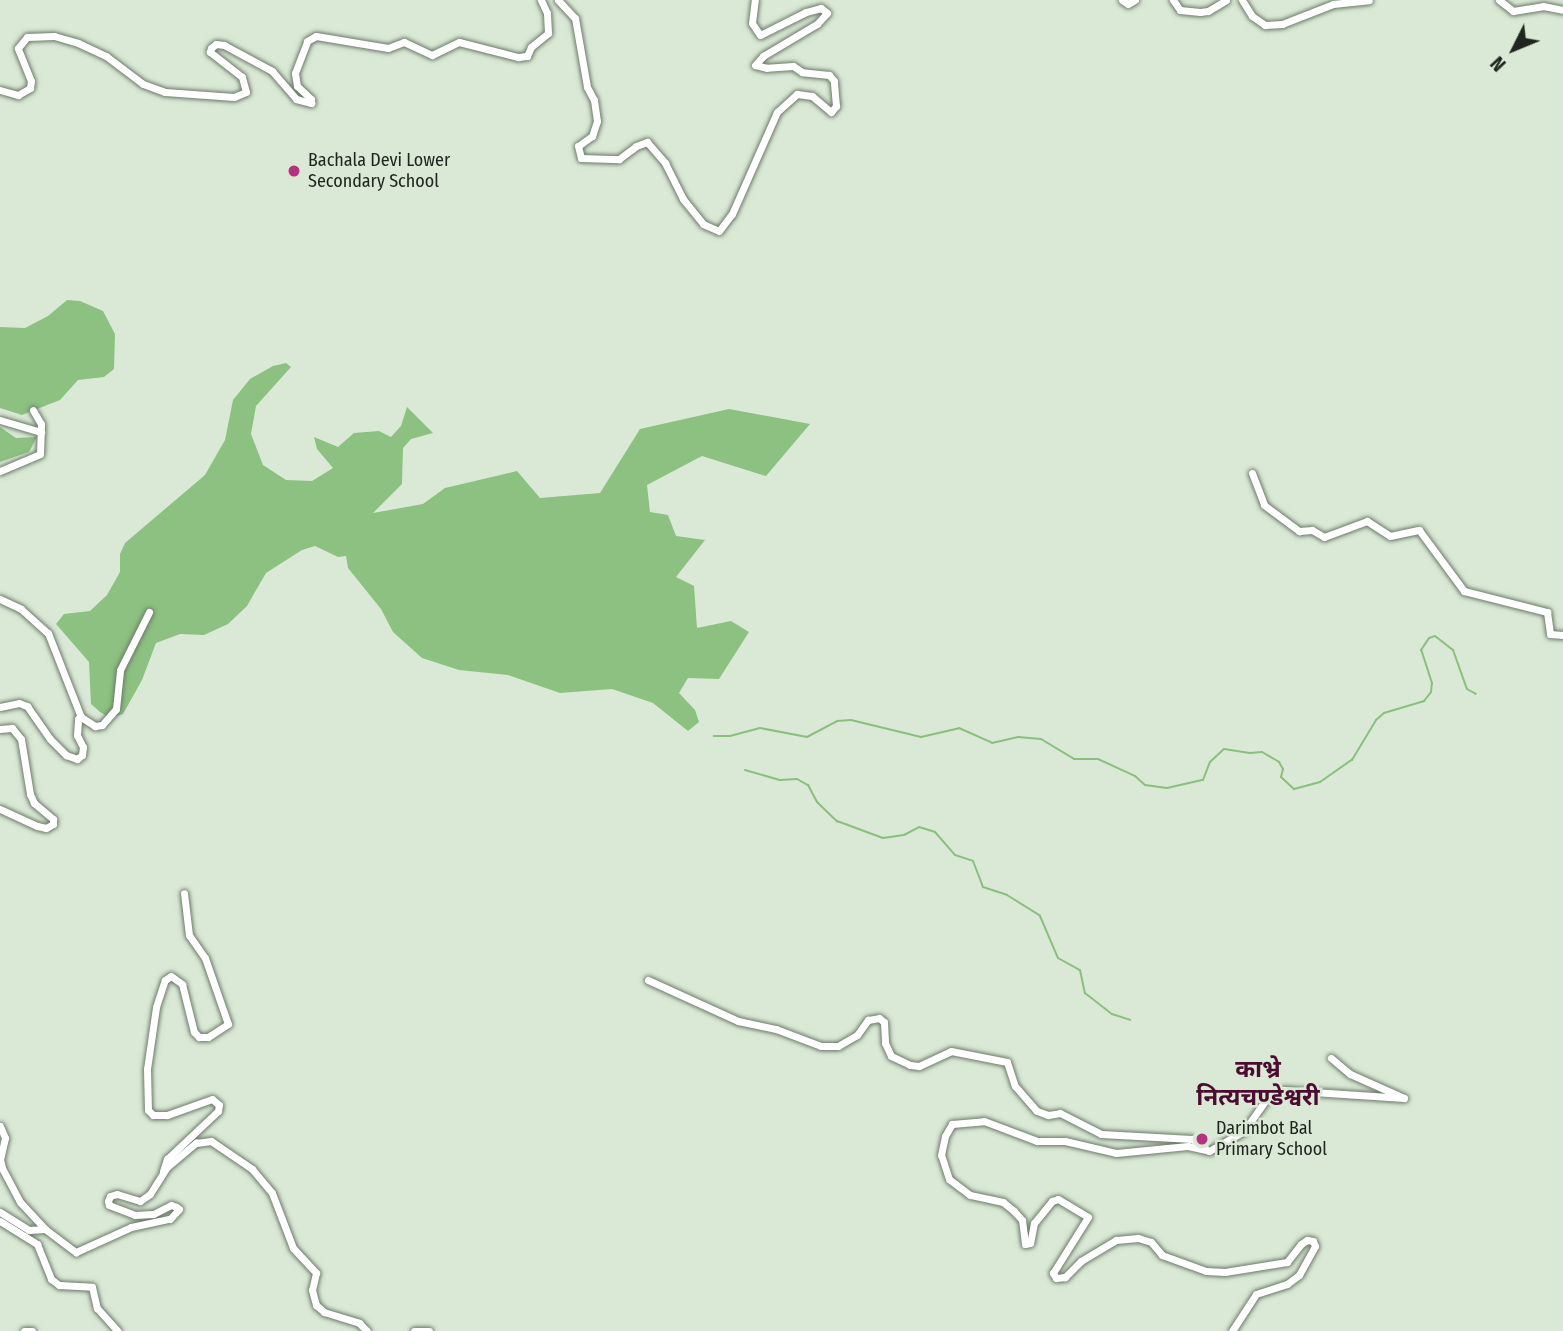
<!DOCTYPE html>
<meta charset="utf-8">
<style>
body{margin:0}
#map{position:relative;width:1563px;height:1331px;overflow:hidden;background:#dae9d6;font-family:"Fira Sans Condensed","Noto Sans Devanagari",sans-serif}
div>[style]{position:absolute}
.forest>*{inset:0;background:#8cc181}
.stream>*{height:2px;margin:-1px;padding:0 1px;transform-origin:1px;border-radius:1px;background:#8abf7f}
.roads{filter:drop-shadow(0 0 2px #6d7a6a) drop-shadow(0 0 2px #6d7a6a)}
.minor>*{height:7px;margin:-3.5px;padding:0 3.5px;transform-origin:3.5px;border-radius:3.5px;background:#fff}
.dots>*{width:19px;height:19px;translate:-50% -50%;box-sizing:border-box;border:4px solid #dae9d6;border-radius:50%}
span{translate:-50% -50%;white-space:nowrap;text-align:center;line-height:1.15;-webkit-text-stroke:5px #dae9d6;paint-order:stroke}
.poi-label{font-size:18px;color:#20261f}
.left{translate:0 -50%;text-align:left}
.district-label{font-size:24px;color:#4b0c30;font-weight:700}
.north{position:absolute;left:1479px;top:14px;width:70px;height:70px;-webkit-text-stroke:5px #dae9d6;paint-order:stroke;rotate:227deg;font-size:19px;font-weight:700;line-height:28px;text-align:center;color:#20261f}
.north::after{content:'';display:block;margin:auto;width:24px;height:32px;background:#20261f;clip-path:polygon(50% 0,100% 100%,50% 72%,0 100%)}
</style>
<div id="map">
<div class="forest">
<div style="clip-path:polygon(67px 300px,80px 301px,103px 311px,115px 334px,114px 369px,104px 377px,78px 380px,60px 400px,22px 415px,0 408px,0 327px,25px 328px,48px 316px)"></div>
<div style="clip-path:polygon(286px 363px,291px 367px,256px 406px,251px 434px,263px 465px,286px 480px,312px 481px,333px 468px,317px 449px,314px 437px,338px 447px,354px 433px,379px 431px,391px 437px,401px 426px,407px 407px,433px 433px,411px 439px,403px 448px,402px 484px,373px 513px,423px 504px,445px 488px,517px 471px,540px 498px,600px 493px,640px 429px,729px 409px,810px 424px,766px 476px,702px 456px,647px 485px,650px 512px,668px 515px,676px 536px,705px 540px,676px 577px,694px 586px,697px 628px,731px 621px,749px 632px,719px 679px,688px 678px,679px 693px,695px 710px,699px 722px,688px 731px,653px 703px,612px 689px,560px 693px,508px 675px,459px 670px,422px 658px,393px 632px,381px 609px,348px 568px,346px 556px,338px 557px,315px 546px,302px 550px,266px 573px,247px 606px,228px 624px,204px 635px,180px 634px,156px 643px,142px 680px,123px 714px,110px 718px,100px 712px,91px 704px,89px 662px,56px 624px,64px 614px,90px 611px,107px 595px,120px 572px,120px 554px,125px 543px,205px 475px,225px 440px,233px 400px,250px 379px,273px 366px)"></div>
<div style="clip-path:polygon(0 427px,16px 438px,37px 437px,29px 452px,0 462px)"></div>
</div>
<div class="stream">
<div style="left:714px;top:736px;width:16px"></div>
<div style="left:730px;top:736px;width:31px;rotate:-15deg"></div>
<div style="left:760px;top:728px;width:48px;rotate:10.8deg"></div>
<div style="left:807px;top:737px;width:34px;rotate:-28deg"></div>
<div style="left:837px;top:721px;width:14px;rotate:-4deg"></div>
<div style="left:851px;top:720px;width:72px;rotate:13.7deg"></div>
<div style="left:921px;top:737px;width:39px;rotate:-13deg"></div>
<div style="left:959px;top:728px;width:36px;rotate:24deg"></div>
<div style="left:992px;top:743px;width:27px;rotate:-13deg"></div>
<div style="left:1018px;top:737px;width:23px;rotate:5deg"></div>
<div style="left:1041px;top:739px;width:39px;rotate:31deg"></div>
<div style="left:1074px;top:759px;width:24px"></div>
<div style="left:1098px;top:759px;width:41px;rotate:24.7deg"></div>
<div style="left:1135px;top:776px;width:13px;rotate:42deg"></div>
<div style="left:1145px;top:785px;width:22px;rotate:8deg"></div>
<div style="left:1167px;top:788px;width:37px;rotate:-13deg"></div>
<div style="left:1203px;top:780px;width:19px;rotate:-69deg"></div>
<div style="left:1210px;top:762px;width:19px;rotate:-43deg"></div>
<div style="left:1224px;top:749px;width:26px;rotate:9deg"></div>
<div style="left:1250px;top:753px;width:12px;rotate:-5deg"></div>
<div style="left:1262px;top:752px;width:20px;rotate:30deg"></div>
<div style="left:1279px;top:762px;width:8px;rotate:60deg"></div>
<div style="left:1283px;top:769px;width:8px;rotate:104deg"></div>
<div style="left:1281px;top:777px;width:18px;rotate:43deg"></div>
<div style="left:1294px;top:789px;width:27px;rotate:-15deg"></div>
<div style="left:1320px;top:782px;width:39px;rotate:-35deg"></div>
<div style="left:1352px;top:760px;width:47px;rotate:-59deg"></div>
<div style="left:1376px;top:720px;width:11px;rotate:-41deg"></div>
<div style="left:1384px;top:713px;width:42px;rotate:-16.7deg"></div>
<div style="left:1424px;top:701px;width:11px;rotate:-52deg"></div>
<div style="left:1431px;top:692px;width:9px;rotate:-84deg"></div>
<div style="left:1432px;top:683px;width:35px;rotate:-108deg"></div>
<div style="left:1421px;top:650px;width:14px;rotate:-56deg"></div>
<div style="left:1429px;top:638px;width:6px;rotate:-18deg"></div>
<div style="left:1435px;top:636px;width:23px;rotate:38deg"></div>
<div style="left:1453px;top:650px;width:41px;rotate:70.3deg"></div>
<div style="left:1467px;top:689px;width:10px;rotate:29deg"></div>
<div style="left:745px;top:770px;width:36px;rotate:16deg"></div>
<div style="left:780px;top:780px;width:17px;rotate:-3deg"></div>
<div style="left:797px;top:779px;width:13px;rotate:29deg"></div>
<div style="left:808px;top:785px;width:19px;rotate:62deg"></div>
<div style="left:817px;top:802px;width:28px;rotate:44deg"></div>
<div style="left:837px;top:821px;width:49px;rotate:20.3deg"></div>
<div style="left:883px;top:838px;width:21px;rotate:-8deg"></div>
<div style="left:904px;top:835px;width:17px;rotate:-28deg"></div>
<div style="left:919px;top:827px;width:17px;rotate:17deg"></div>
<div style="left:935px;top:832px;width:30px;rotate:49deg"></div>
<div style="left:955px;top:855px;width:19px;rotate:18deg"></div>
<div style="left:973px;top:861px;width:28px;rotate:69deg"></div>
<div style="left:983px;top:887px;width:25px;rotate:18deg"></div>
<div style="left:1007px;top:895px;width:39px;rotate:32deg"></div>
<div style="left:1040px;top:916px;width:46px;rotate:66.8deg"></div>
<div style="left:1058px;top:958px;width:25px;rotate:29deg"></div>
<div style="left:1080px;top:970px;width:24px;rotate:78deg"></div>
<div style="left:1085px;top:993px;width:34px;rotate:38deg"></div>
<div style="left:1112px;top:1014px;width:19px;rotate:18deg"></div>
</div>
<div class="roads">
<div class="minor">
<div style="left:558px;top:0;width:25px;rotate:47deg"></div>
<div style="left:575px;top:18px;width:70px;rotate:80.1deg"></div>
<div style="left:587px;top:87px;width:15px;rotate:62deg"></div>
<div style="left:594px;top:100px;width:21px;rotate:82deg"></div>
<div style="left:597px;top:121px;width:16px;rotate:108deg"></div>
<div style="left:592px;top:136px;width:17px;rotate:144deg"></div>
<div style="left:578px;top:146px;width:12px;rotate:76deg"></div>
<div style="left:581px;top:158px;width:38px;rotate:2deg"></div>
<div style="left:619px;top:159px;width:21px;rotate:-37deg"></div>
<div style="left:636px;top:146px;width:12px;rotate:-20deg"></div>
<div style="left:647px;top:142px;width:28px;rotate:49deg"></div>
<div style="left:665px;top:163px;width:40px;rotate:63.4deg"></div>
<div style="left:683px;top:199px;width:32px;rotate:51deg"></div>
<div style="left:703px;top:224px;width:17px;rotate:24deg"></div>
<div style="left:719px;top:231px;width:21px;rotate:-53deg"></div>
<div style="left:732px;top:214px;width:111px;rotate:-66.2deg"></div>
<div style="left:777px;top:112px;width:27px;rotate:-42deg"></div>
<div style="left:797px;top:94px;width:15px;rotate:8deg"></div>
<div style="left:812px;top:96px;width:25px;rotate:40deg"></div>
<div style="left:831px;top:112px;width:8px;rotate:-50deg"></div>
<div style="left:836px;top:106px;width:25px;rotate:-95deg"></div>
<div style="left:834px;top:81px;width:8px;rotate:-130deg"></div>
<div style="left:829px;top:75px;width:27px;rotate:-174deg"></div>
<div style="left:802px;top:72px;width:11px;rotate:-146deg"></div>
<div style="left:793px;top:66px;width:26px;rotate:176deg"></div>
<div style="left:767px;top:68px;width:12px;rotate:-166deg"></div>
<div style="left:755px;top:65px;width:12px;rotate:-48deg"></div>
<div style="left:763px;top:56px;width:63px;rotate:-30.7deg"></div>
<div style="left:817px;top:24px;width:15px;rotate:-48deg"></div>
<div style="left:827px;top:13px;width:8px;rotate:-140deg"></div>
<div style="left:821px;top:8px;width:16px;rotate:165deg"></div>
<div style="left:806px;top:12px;width:51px;rotate:153.4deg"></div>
<div style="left:760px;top:35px;width:14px;rotate:-124deg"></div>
<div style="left:752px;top:23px;width:23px;rotate:-83deg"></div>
<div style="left:1122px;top:0;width:7px;rotate:34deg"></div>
<div style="left:1128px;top:4px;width:8px;rotate:-30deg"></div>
<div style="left:1173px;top:0;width:12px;rotate:55deg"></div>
<div style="left:1180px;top:10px;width:20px;rotate:6deg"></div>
<div style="left:1200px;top:12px;width:8px;rotate:-7deg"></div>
<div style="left:1208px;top:11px;width:21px;rotate:-31deg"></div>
<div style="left:1242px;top:0;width:19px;rotate:58deg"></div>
<div style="left:1252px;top:16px;width:16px;rotate:35deg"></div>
<div style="left:1265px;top:25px;width:17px;rotate:-3deg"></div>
<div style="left:1282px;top:24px;width:55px;rotate:-21.4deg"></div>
<div style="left:1333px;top:4px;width:36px;rotate:-6deg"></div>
<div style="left:1499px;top:0;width:18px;rotate:38deg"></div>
<div style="left:1513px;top:11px;width:30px;rotate:-9deg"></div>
<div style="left:1543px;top:6px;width:20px;rotate:11deg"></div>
<div style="left:0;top:90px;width:19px;rotate:16deg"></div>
<div style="left:18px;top:95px;width:14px;rotate:-30deg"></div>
<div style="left:30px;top:88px;width:7px;rotate:-82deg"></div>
<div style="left:31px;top:81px;width:35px;rotate:-112deg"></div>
<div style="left:18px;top:48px;width:14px;rotate:-51deg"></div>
<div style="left:27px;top:37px;width:27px;rotate:-2deg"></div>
<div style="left:54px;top:36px;width:25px;rotate:16deg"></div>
<div style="left:78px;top:43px;width:31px;rotate:25deg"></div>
<div style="left:106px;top:56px;width:46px;rotate:37.1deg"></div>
<div style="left:143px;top:84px;width:23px;rotate:20deg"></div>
<div style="left:165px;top:92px;width:69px;rotate:4.1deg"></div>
<div style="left:234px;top:97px;width:13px;rotate:-23deg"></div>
<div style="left:246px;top:92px;width:16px;rotate:-105deg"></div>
<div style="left:242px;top:77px;width:41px;rotate:-142deg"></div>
<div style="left:210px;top:52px;width:4px;rotate:-76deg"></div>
<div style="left:211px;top:48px;width:6px;rotate:-39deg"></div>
<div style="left:216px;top:44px;width:8px;rotate:7deg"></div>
<div style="left:224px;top:45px;width:55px;rotate:28.4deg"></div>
<div style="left:272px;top:71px;width:37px;rotate:49deg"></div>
<div style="left:296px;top:99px;width:16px;rotate:15deg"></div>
<div style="left:311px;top:103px;width:4px;rotate:-90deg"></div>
<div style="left:311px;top:99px;width:19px;rotate:-137deg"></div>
<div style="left:297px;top:86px;width:13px;rotate:-99deg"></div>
<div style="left:295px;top:73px;width:34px;rotate:-69deg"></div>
<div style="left:307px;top:41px;width:10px;rotate:-29deg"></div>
<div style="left:316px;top:36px;width:73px;rotate:9.5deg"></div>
<div style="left:388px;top:48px;width:17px;rotate:-21deg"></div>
<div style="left:404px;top:42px;width:31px;rotate:25deg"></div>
<div style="left:432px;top:55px;width:30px;rotate:-26deg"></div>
<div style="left:459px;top:42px;width:61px;rotate:14.3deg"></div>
<div style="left:518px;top:57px;width:9px;rotate:-6deg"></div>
<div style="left:527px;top:56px;width:10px;rotate:-66deg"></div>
<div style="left:531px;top:47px;width:22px;rotate:-39deg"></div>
<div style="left:548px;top:33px;width:20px;rotate:-93deg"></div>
<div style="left:547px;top:13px;width:14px;rotate:-115deg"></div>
<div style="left:0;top:420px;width:43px;rotate:16.3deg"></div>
<div style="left:0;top:471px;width:43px;rotate:-23deg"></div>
<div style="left:40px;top:454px;width:30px;rotate:-88deg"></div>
<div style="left:41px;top:424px;width:16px;rotate:-120deg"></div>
<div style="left:1252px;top:473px;width:34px;rotate:69deg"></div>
<div style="left:1264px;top:505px;width:44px;rotate:36.6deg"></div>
<div style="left:1299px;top:531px;width:13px;rotate:-4deg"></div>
<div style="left:1312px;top:530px;width:14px;rotate:30deg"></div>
<div style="left:1324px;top:537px;width:46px;rotate:-20.4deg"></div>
<div style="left:1367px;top:521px;width:27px;rotate:33deg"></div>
<div style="left:1390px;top:536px;width:30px;rotate:-12deg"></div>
<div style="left:1419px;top:530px;width:76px;rotate:53.6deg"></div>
<div style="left:1464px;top:591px;width:86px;rotate:14.2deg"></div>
<div style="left:1547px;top:612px;width:22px;rotate:82deg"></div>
<div style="left:1550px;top:634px;width:13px;rotate:4deg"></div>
<div style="left:0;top:599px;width:23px;rotate:25deg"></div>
<div style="left:21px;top:609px;width:36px;rotate:42deg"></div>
<div style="left:48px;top:633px;width:90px;rotate:68.6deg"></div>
<div style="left:0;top:707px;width:19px;rotate:-12deg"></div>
<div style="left:19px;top:703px;width:9px;rotate:21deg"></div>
<div style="left:27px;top:706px;width:40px;rotate:55.1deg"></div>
<div style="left:50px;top:739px;width:23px;rotate:45deg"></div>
<div style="left:66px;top:755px;width:12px;rotate:20deg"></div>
<div style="left:77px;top:759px;width:6px;rotate:-39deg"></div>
<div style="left:82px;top:755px;width:8px;rotate:-83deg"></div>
<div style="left:83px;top:747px;width:13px;rotate:-117deg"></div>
<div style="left:77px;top:735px;width:16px;rotate:-86deg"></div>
<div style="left:78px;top:719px;width:4px;rotate:-34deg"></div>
<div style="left:81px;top:717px;width:17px;rotate:33deg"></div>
<div style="left:95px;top:726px;width:7px;rotate:-8deg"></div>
<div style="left:102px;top:725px;width:21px;rotate:-49deg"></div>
<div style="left:116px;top:709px;width:39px;rotate:-84deg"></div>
<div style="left:120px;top:670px;width:65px;rotate:-63.4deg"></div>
<div style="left:0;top:729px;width:12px;rotate:-5deg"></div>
<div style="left:12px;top:728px;width:14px;rotate:51deg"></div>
<div style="left:21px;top:739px;width:56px;rotate:80.7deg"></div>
<div style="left:30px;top:794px;width:10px;rotate:66deg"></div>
<div style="left:34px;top:803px;width:25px;rotate:40deg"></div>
<div style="left:53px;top:819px;width:5px;rotate:90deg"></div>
<div style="left:53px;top:824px;width:8px;rotate:150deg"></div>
<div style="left:46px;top:828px;width:9px;rotate:-167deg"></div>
<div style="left:37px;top:826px;width:41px;rotate:-155.3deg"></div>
<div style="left:648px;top:980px;width:99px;rotate:24.5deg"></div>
<div style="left:738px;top:1021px;width:39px;rotate:12deg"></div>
<div style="left:776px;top:1029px;width:48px;rotate:20.7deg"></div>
<div style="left:821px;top:1046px;width:17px"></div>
<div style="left:838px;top:1046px;width:22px;rotate:-30deg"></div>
<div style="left:857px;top:1035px;width:19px;rotate:-54deg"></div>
<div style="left:868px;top:1020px;width:11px;rotate:-10deg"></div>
<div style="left:879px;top:1018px;width:6px;rotate:39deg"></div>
<div style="left:884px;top:1022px;width:21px;rotate:87deg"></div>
<div style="left:885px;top:1043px;width:14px;rotate:65deg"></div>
<div style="left:891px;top:1056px;width:21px;rotate:25deg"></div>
<div style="left:910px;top:1065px;width:9px;rotate:6deg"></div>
<div style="left:919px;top:1066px;width:35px;rotate:-25deg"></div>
<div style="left:951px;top:1051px;width:57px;rotate:11.1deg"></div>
<div style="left:1007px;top:1062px;width:25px;rotate:72deg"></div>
<div style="left:1015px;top:1086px;width:33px;rotate:49deg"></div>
<div style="left:1037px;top:1111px;width:12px;rotate:20deg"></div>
<div style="left:1048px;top:1115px;width:12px;rotate:-9deg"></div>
<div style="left:1060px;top:1113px;width:46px;rotate:27.1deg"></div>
<div style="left:1101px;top:1134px;width:91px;rotate:3.1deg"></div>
<div style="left:1192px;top:1139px;width:16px;rotate:35deg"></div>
<div style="left:0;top:1126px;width:13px;rotate:67deg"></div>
<div style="left:5px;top:1138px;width:22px;rotate:103deg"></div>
<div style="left:0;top:1159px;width:9px;rotate:77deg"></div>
<div style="left:2px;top:1168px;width:38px;rotate:62deg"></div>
<div style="left:20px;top:1202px;width:37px;rotate:47deg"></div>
<div style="left:45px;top:1229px;width:39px;rotate:37deg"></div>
<div style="left:76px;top:1252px;width:60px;rotate:-24.4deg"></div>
<div style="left:131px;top:1227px;width:40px;rotate:-12deg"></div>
<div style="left:170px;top:1219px;width:13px;rotate:-48deg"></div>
<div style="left:179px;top:1209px;width:4px;rotate:-146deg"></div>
<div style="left:176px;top:1207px;width:5px;rotate:-158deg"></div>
<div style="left:171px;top:1205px;width:20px;rotate:153deg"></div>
<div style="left:153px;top:1214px;width:18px;rotate:177deg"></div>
<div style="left:135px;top:1215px;width:28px;rotate:-159deg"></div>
<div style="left:109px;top:1205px;width:4px;rotate:-104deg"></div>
<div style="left:108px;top:1201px;width:5px;rotate:-68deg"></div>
<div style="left:110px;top:1196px;width:7px;rotate:-16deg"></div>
<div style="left:117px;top:1194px;width:24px;rotate:17deg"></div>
<div style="left:140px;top:1201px;width:12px;rotate:-35deg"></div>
<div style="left:150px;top:1194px;width:32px;rotate:-58deg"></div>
<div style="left:167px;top:1167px;width:38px;rotate:-40deg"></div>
<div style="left:196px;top:1143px;width:15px;rotate:-8deg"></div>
<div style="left:211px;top:1141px;width:50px;rotate:34.3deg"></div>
<div style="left:252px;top:1169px;width:31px;rotate:50deg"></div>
<div style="left:272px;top:1193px;width:59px;rotate:69.1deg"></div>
<div style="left:293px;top:1248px;width:34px;rotate:47deg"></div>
<div style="left:316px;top:1273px;width:17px;rotate:103deg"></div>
<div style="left:312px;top:1290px;width:16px;rotate:75deg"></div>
<div style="left:316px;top:1305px;width:11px;rotate:41deg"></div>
<div style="left:324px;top:1312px;width:37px;rotate:17deg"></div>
<div style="left:359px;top:1323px;width:11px;rotate:45deg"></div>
<div style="left:163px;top:1171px;width:13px;rotate:-72deg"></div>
<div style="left:167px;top:1159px;width:70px;rotate:-43.3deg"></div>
<div style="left:218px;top:1111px;width:6px;rotate:-81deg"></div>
<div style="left:219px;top:1105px;width:9px;rotate:-139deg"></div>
<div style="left:212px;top:1099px;width:48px;rotate:160.4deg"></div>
<div style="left:167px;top:1115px;width:14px;rotate:180deg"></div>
<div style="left:153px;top:1115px;width:7px;rotate:-135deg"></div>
<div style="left:148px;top:1110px;width:41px;rotate:-91.4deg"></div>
<div style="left:147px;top:1069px;width:63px;rotate:-81.7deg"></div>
<div style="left:156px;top:1007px;width:28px;rotate:-72deg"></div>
<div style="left:165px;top:980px;width:7px;rotate:-34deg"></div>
<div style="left:171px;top:976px;width:14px;rotate:36deg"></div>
<div style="left:182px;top:984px;width:49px;rotate:76deg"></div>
<div style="left:194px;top:1032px;width:7px;rotate:45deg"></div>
<div style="left:199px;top:1037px;width:9px"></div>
<div style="left:208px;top:1037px;width:24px;rotate:-33deg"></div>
<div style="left:228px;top:1024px;width:70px;rotate:-109.2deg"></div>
<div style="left:205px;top:958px;width:28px;rotate:-125deg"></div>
<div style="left:189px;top:935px;width:42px;rotate:-96.8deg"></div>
<div style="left:0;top:1212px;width:34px;rotate:32deg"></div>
<div style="left:29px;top:1230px;width:16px;rotate:-4deg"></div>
<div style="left:0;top:1221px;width:44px;rotate:31.9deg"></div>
<div style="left:37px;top:1244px;width:38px;rotate:68deg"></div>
<div style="left:51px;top:1279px;width:10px;rotate:37deg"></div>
<div style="left:59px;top:1285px;width:33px;rotate:3deg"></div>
<div style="left:92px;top:1287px;width:22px;rotate:77deg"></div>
<div style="left:97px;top:1308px;width:31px;rotate:48deg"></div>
<div style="left:24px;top:1331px;width:8px"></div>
<div style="left:414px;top:1331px;width:15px"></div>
<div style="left:1232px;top:1331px;width:44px;rotate:-57deg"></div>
<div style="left:1256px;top:1294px;width:33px;rotate:-18deg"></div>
<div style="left:1287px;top:1284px;width:15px;rotate:-37deg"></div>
<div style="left:1299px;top:1275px;width:33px;rotate:-61deg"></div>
<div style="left:1315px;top:1246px;width:5px;rotate:-112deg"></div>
<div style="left:1313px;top:1241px;width:6px;rotate:-171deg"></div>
<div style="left:1307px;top:1240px;width:7px;rotate:146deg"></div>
<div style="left:1301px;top:1244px;width:23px;rotate:128deg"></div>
<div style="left:1287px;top:1262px;width:63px;rotate:170.8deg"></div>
<div style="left:1225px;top:1272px;width:19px;rotate:-177deg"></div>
<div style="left:1206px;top:1271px;width:47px;rotate:-160deg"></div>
<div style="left:1162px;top:1255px;width:17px;rotate:-130deg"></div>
<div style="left:1151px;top:1242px;width:14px;rotate:-163deg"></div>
<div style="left:1138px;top:1238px;width:22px;rotate:175deg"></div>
<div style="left:1116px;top:1240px;width:41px;rotate:149deg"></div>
<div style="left:1081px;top:1261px;width:23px;rotate:135deg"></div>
<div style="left:1065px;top:1277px;width:9px;rotate:174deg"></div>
<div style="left:1056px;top:1278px;width:6px;rotate:-121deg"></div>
<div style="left:1053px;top:1273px;width:66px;rotate:-58deg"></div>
<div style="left:1088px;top:1217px;width:35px;rotate:-149deg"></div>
<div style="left:1058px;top:1199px;width:6px;rotate:162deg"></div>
<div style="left:1052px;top:1201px;width:28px;rotate:129deg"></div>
<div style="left:1034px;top:1223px;width:20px;rotate:101deg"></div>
<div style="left:1030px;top:1243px;width:5px;rotate:169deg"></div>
<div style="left:1025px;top:1244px;width:24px;rotate:-97deg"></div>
<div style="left:1022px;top:1220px;width:12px;rotate:-132deg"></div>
<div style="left:1014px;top:1211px;width:14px;rotate:-141deg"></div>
<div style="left:1003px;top:1202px;width:34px;rotate:-168deg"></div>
<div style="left:970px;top:1195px;width:26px;rotate:-143deg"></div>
<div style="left:949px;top:1179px;width:25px;rotate:-108deg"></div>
<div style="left:941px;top:1155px;width:19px;rotate:-78deg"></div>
<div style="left:945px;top:1136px;width:14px;rotate:-60deg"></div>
<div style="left:952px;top:1124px;width:32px;rotate:-5deg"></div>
<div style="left:984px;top:1121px;width:57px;rotate:20.7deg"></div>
<div style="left:1037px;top:1141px;width:28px"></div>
<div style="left:1065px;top:1141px;width:52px;rotate:13.2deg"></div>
<div style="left:1116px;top:1153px;width:72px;rotate:-5.6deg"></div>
<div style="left:1188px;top:1146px;width:22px;rotate:13deg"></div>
<div style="left:1209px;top:1151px;width:40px;rotate:-29.7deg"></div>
<div style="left:1244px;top:1131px;width:38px;rotate:-55deg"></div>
<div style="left:1266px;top:1100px;width:20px;rotate:-30deg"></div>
<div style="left:1283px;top:1090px;width:121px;rotate:3.8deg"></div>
<div style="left:1404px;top:1098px;width:59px;rotate:-156deg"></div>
<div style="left:1350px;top:1074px;width:25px;rotate:-140deg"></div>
</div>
</div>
<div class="dots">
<div style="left:294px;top:171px;background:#b5337d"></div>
<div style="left:1202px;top:1139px;background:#b5337d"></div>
</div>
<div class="poi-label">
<span class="left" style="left:308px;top:171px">Bachala Devi Lower<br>Secondary School</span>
<span class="left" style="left:1216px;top:1139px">Darimbot Bal<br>Primary School</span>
</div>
<div class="district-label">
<span style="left:1258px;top:1084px">काभ्रे<br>नित्यचण्डेश्वरी</span>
</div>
<div class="north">N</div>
</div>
